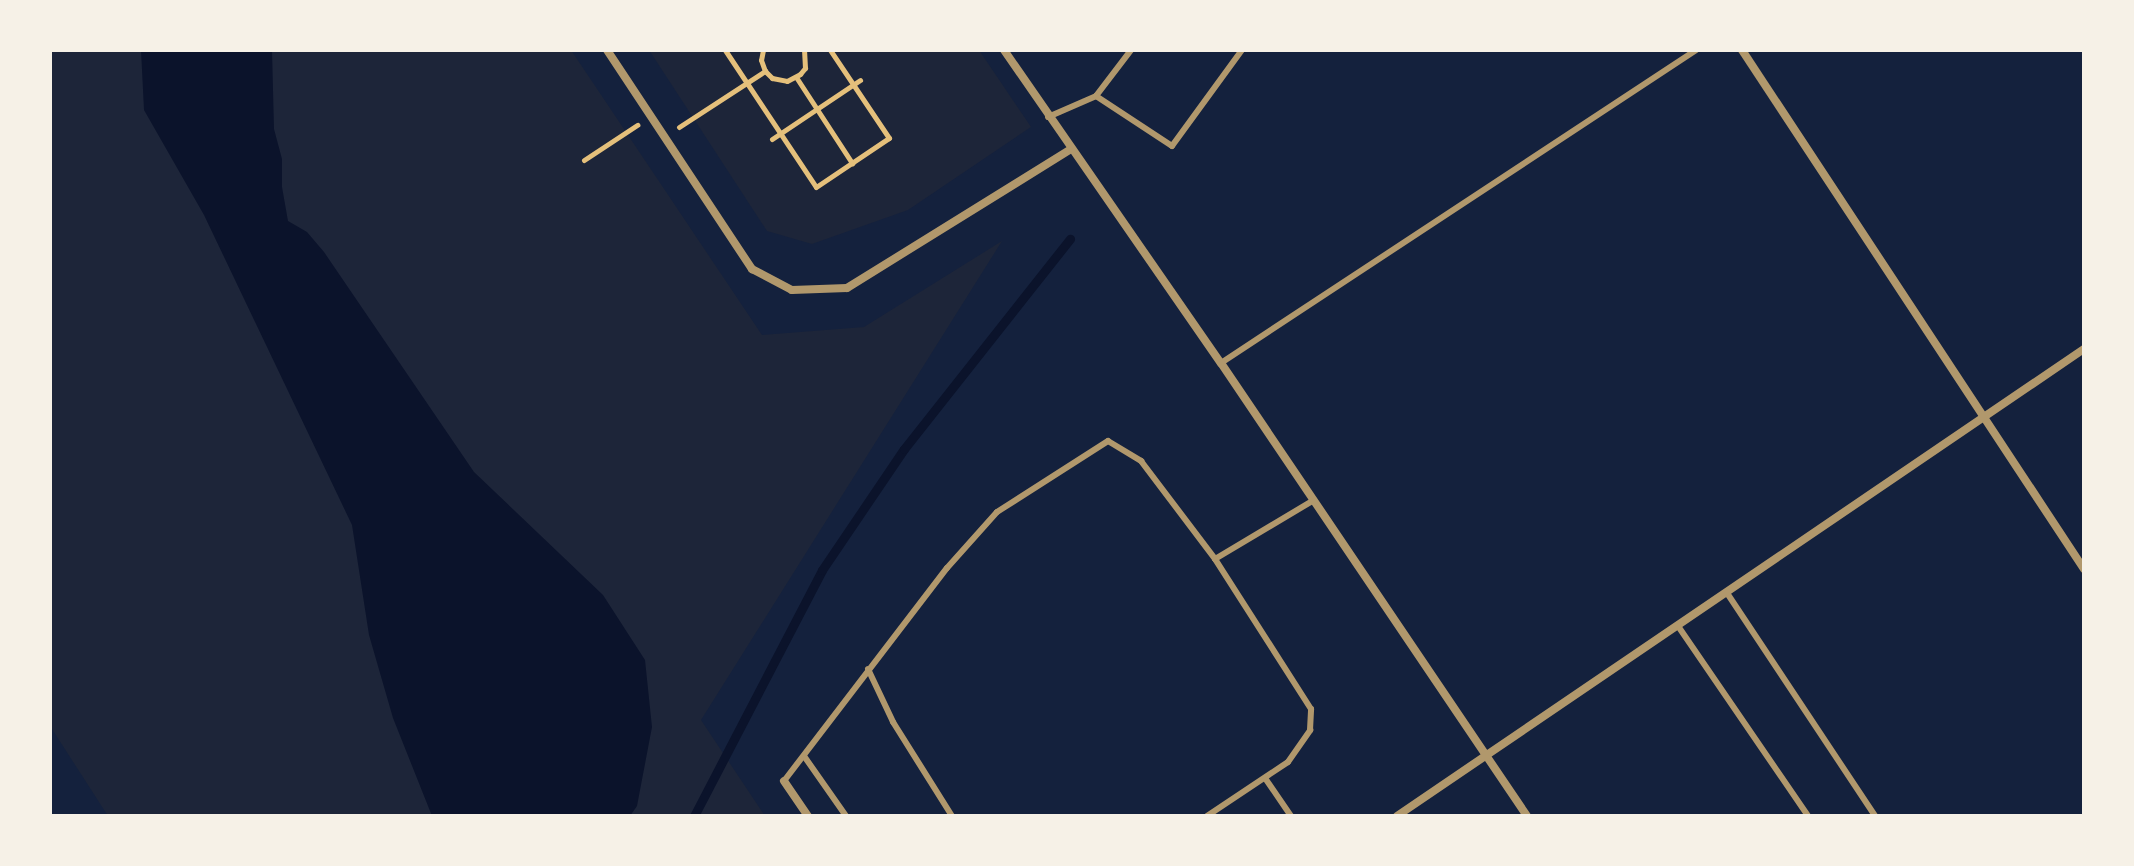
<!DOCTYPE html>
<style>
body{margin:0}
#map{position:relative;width:2134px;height:866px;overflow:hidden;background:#14213d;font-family:Quicksand,sans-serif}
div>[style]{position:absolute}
.green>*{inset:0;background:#1d2539}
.water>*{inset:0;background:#0b132b}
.stream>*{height:9px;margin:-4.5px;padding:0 4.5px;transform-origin:4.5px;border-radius:4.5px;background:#0b132b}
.path>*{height:5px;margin:-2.5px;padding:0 2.5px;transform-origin:2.5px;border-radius:2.5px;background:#e5c07b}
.service>*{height:6px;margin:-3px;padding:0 3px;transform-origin:3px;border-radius:3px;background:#b1986c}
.minor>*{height:8px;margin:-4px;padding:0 4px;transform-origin:4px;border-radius:4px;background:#b1986c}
span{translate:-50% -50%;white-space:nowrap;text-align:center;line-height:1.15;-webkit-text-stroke:6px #f6f1e7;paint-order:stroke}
.frame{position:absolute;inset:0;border:52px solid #f6f1e7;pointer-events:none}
</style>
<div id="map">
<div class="green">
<div style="clip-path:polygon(50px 50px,571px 50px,762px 335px,864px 327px,1002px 241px,701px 720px,765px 816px,108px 816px,50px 726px)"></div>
<div style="clip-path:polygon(649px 50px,979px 50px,1031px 127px,908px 210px,812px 244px,767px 231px)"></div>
</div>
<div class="water">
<div style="clip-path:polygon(141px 50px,272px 50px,274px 129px,282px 159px,282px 187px,288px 221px,307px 232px,324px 252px,474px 472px,603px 595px,645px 660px,652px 727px,637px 806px,630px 816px,432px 816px,393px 718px,369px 635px,352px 525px,204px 215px,144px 110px)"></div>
</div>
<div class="stream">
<div style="left:694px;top:816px;width:277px;rotate:-62.5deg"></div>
<div style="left:822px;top:570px;width:146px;rotate:-55.9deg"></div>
<div style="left:904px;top:449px;width:268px;rotate:-51.7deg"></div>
</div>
<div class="path">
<div style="left:725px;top:50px;width:164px;rotate:56.4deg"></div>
<div style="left:816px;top:187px;width:88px;rotate:-33.9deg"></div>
<div style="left:889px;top:138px;width:106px;rotate:-123.8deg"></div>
<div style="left:763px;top:50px;width:10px;rotate:101deg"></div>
<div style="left:761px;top:60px;width:12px;rotate:70deg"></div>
<div style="left:765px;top:71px;width:10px;rotate:45deg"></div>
<div style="left:772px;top:78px;width:15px;rotate:11deg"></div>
<div style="left:787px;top:81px;width:15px;rotate:-28deg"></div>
<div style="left:800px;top:74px;width:8px;rotate:-50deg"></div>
<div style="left:805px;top:68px;width:18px;rotate:-93deg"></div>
<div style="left:796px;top:77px;width:103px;rotate:56.9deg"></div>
<div style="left:679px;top:127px;width:103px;rotate:-33.1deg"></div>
<div style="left:772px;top:139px;width:106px;rotate:-33.8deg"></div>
<div style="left:584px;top:160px;width:64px;rotate:-33.4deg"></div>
</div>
<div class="service">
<div style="left:1096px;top:96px;width:91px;rotate:33.3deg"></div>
<div style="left:1172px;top:146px;width:119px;rotate:-53.9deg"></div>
<div style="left:1048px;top:117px;width:52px;rotate:-23.6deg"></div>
<div style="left:1096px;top:96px;width:58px;rotate:-52.7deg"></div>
<div style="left:1221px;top:363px;width:569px;rotate:-33.38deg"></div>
<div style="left:1727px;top:593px;width:268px;rotate:56.4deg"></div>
<div style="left:1678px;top:626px;width:230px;rotate:55.6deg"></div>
<div style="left:868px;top:669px;width:59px;rotate:64.7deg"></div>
<div style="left:893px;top:722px;width:111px;rotate:57.9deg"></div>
<div style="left:804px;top:756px;width:73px;rotate:55deg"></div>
<div style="left:1265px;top:778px;width:46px;rotate:55.6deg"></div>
<div style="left:784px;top:781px;width:268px;rotate:-52.6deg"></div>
<div style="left:947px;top:568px;width:75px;rotate:-48.2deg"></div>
<div style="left:997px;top:512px;width:132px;rotate:-32.6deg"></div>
<div style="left:1108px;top:441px;width:39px;rotate:31deg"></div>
<div style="left:1141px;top:461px;width:123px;rotate:52.9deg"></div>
<div style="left:1207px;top:816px;width:97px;rotate:-33.7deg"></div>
<div style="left:1288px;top:762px;width:39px;rotate:-55deg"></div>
<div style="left:1310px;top:730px;width:21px;rotate:-87deg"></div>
<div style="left:1311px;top:709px;width:178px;rotate:-122.6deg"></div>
<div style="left:1215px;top:559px;width:115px;rotate:-30.8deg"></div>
</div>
<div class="minor">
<div style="left:607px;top:50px;width:263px;rotate:56.5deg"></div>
<div style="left:752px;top:269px;width:45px;rotate:27.7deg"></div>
<div style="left:792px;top:290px;width:55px;rotate:-2.1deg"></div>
<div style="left:847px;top:288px;width:262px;rotate:-31.8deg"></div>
<div style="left:1004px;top:50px;width:381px;rotate:55.3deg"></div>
<div style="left:1221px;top:363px;width:547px;rotate:55.96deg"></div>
<div style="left:1742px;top:50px;width:622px;rotate:56.62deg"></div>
<div style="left:784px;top:781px;width:42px;rotate:55.6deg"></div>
<div style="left:1397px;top:816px;width:831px;rotate:-34.21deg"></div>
</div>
<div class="frame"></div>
</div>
